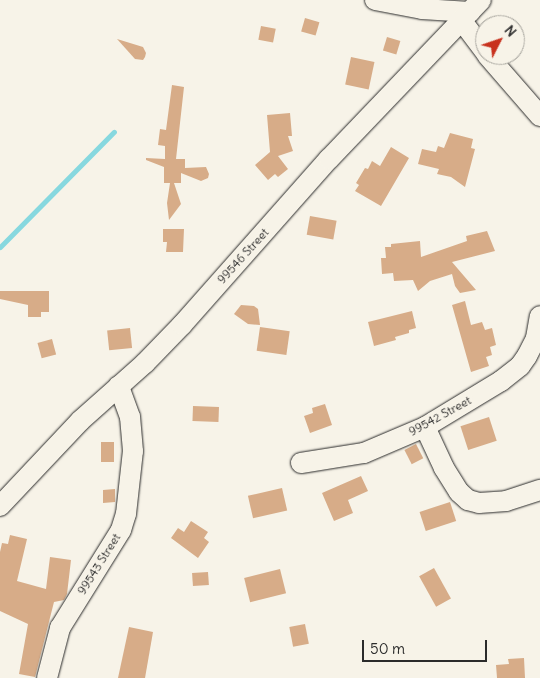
<!DOCTYPE html>
<style>
body{margin:0}
#map{position:relative;width:540px;height:678px;overflow:hidden;background:#f7f3e8;font-family:Delius,sans-serif}
div>[style]{position:absolute}
.stream>*{height:5px;margin:-2.5px;padding:0 2.5px;transform-origin:2.5px;border-radius:2.5px;background:#87d8df}
.building>*{inset:0;background:#d7ac88;transform-origin:0 0}
.roads{filter:drop-shadow(0 0 1px #2b2b2b) drop-shadow(0 0 1px #2b2b2b)}
.street>*{height:20px;margin:-10px;padding:0 10px;transform-origin:10px;border-radius:10px;background:#f7f3e8}
span{translate:-50% -50%;white-space:nowrap;text-align:center;line-height:1.15;-webkit-text-stroke:5px #f7f3e8;paint-order:stroke}
.street-label{font-size:12px;color:#2b2b2b}
.north{position:absolute;left:475px;top:15px;width:50px;height:50px;box-sizing:border-box;background:#f7f3e8;border:1px solid #a5a39c;border-radius:50%;rotate:49deg;font-size:14px;font-weight:700;line-height:20px;text-align:center;color:#2b2b2b}
.north::after{content:'';display:block;margin:auto;width:18px;height:22px;background:#c8321e;clip-path:polygon(50% 0,100% 100%,50% 72%,0 100%)}
.scale{position:absolute;left:362px;top:640px;width:125px;height:22px;box-sizing:border-box;border:2px solid #2b2b2b;border-top:0;padding-left:6px;font-size:15px;line-height:18px;white-space:nowrap;color:#2b2b2b;-webkit-text-stroke:4px #f7f3e8;paint-order:stroke}
</style>
<div id="map">
<div class="stream">
<div style="left:0;top:247px;width:162px;rotate:-45.3deg"></div>
</div>
<div class="building">
<div style="left:305px;top:18px;width:15px;height:14px;rotate:16deg"></div>
<div style="left:261px;top:26px;width:15px;height:14px;rotate:11deg"></div>
<div style="left:387px;top:37px;width:14px;height:14px;rotate:17deg"></div>
<div style="clip-path:polygon(117px 39px,143px 47px,146px 53px,145px 57px,143px 60px,135px 59px)"></div>
<div style="left:351px;top:57px;width:24px;height:28px;rotate:12deg"></div>
<div style="clip-path:polygon(172px 85px,184px 87px,176px 159px,185px 159px,185px 168px,206px 167px,209px 174px,208px 178px,201px 181px,181px 173px,181px 183px,174px 183px,181px 204px,169px 220px,167px 203px,170px 183px,164px 183px,164px 167px,146px 160px,146px 158px,165px 159px,165px 146px,158px 145px,160px 129px,166px 130px)"></div>
<div style="clip-path:polygon(290px 113px,292px 136px,288px 136px,293px 151px,278px 156px,288px 169px,278px 177px,275px 174px,268px 180px,255px 165px,270px 152px,267px 115px)"></div>
<div style="clip-path:polygon(450px 133px,473px 139px,471px 148px,475px 149px,465px 187px,451px 177px,437px 174px,439px 169px,418px 164px,422px 149px,436px 152px,438px 146px,444px 148px)"></div>
<div style="clip-path:polygon(391px 147px,409px 158px,381px 206px,355px 191px,359px 185px,356px 183px,365px 168px,368px 169px,372px 161px,380px 166px)"></div>
<div style="left:310px;top:216px;width:27px;height:19px;rotate:10deg"></div>
<div style="clip-path:polygon(163px 229px,184px 229px,183px 252px,166px 252px,167px 242px,163px 242px)"></div>
<div style="clip-path:polygon(487px 231px,495px 251px,452px 262px,476px 290px,460px 293px,455px 286px,452px 274px,430px 281px,418px 291px,413px 280px,394px 281px,393px 273px,382px 274px,381px 258px,386px 258px,385px 247px,391px 247px,391px 244px,420px 241px,421px 257px,467px 241px,466px 236px)"></div>
<div style="clip-path:polygon(0 291px,49px 291px,49px 312px,41px 312px,41px 317px,28px 317px,28px 305px,0 299px)"></div>
<div style="clip-path:polygon(465px 301px,471px 325px,482px 322px,485px 330px,492px 328px,496px 345px,490px 347px,492px 355px,486px 357px,489px 366px,471px 372px,452px 305px)"></div>
<div style="clip-path:polygon(241px 305px,254px 306px,258px 309px,260px 325px,248px 324px,234px 314px)"></div>
<div style="clip-path:polygon(412px 311px,416px 328px,409px 330px,409px 333px,395px 337px,396px 340px,374px 346px,368px 322px)"></div>
<div style="left:260px;top:327px;width:30px;height:24px;rotate:8deg"></div>
<div style="left:130px;top:328px;width:20px;height:23px;rotate:84deg"></div>
<div style="left:52px;top:339px;width:16px;height:15px;rotate:75deg"></div>
<div style="clip-path:polygon(325px 404px,332px 425px,310px 433px,304px 416px,313px 413px,312px 408px)"></div>
<div style="left:193px;top:406px;width:26px;height:15px;rotate:2deg"></div>
<div style="left:489px;top:417px;width:25px;height:30px;rotate:72deg"></div>
<div style="left:101px;top:442px;width:13px;height:20px"></div>
<div style="left:416px;top:444px;width:16px;height:13px;rotate:63deg"></div>
<div style="clip-path:polygon(361px 476px,368px 491px,348px 500px,353px 513px,334px 521px,322px 493px)"></div>
<div style="left:282px;top:488px;width:23px;height:35px;rotate:77deg"></div>
<div style="clip-path:polygon(115px 489px,115px 502px,103px 503px,103px 490px)"></div>
<div style="left:450px;top:502px;width:20px;height:32px;rotate:72deg"></div>
<div style="clip-path:polygon(191px 521px,208px 532px,204px 538px,209px 542px,198px 558px,171px 538px,178px 528px,184px 532px)"></div>
<div style="clip-path:polygon(10px 535px,27px 539px,17px 581px,46px 589px,50px 557px,71px 560px,67px 594px,64px 600px,54px 602px,35px 677px,19px 674px,28px 624px,0 611px,0 552px,2px 543px,8px 544px)"></div>
<div style="left:434px;top:568px;width:35px;height:17px;rotate:61deg"></div>
<div style="left:280px;top:569px;width:25px;height:37px;rotate:76deg"></div>
<div style="left:208px;top:572px;width:13px;height:16px;rotate:86deg"></div>
<div style="left:305px;top:624px;width:20px;height:16px;rotate:79deg"></div>
<div style="clip-path:polygon(129px 627px,153px 632px,145px 678px,118px 678px)"></div>
<div style="clip-path:polygon(524px 658px,525px 678px,497px 678px,496px 665px,509px 664px,508px 659px)"></div>
</div>
<div class="roads">
<div class="street">
<div style="left:375px;top:0;width:48px;rotate:10.8deg"></div>
<div style="left:422px;top:9px;width:48px;rotate:3.6deg"></div>
<div style="left:462px;top:21px;width:39px;rotate:53deg"></div>
<div style="left:487px;top:55px;width:81px;rotate:49deg"></div>
<div style="left:425px;top:427px;width:45px;rotate:65.1deg"></div>
<div style="left:444px;top:468px;width:28px;rotate:58deg"></div>
<div style="left:459px;top:492px;width:12px;rotate:42deg"></div>
<div style="left:468px;top:500px;width:11px;rotate:15deg"></div>
<div style="left:479px;top:503px;width:27px;rotate:-4deg"></div>
<div style="left:506px;top:501px;width:36px;rotate:-18deg"></div>
<div style="left:301px;top:463px;width:64px;rotate:-9deg"></div>
<div style="left:364px;top:453px;width:66px;rotate:-23.1deg"></div>
<div style="left:425px;top:427px;width:89px;rotate:-31.2deg"></div>
<div style="left:501px;top:381px;width:24px;rotate:-38deg"></div>
<div style="left:520px;top:366px;width:12px;rotate:-55deg"></div>
<div style="left:527px;top:356px;width:20px;rotate:-63deg"></div>
<div style="left:536px;top:338px;width:22px;rotate:-80deg"></div>
<div style="left:0;top:506px;width:117px;rotate:-46.7deg"></div>
<div style="left:80px;top:421px;width:87px;rotate:-41.7deg"></div>
<div style="left:145px;top:363px;width:53px;rotate:-45.8deg"></div>
<div style="left:182px;top:325px;width:222px;rotate:-48.5deg"></div>
<div style="left:329px;top:159px;width:220px;rotate:-46.3deg"></div>
<div style="left:47px;top:678px;width:52px;rotate:-75.4deg"></div>
<div style="left:60px;top:628px;width:115px;rotate:-58.1deg"></div>
<div style="left:121px;top:530px;width:17px;rotate:-73deg"></div>
<div style="left:126px;top:514px;width:63px;rotate:-83.7deg"></div>
<div style="left:133px;top:451px;width:34px;rotate:-95deg"></div>
<div style="left:130px;top:417px;width:33px;rotate:-110deg"></div>
</div>
</div>
<div class="street-label">
<span style="left:243px;top:256px;rotate:-48deg">99546 Street</span>
<span style="left:440px;top:416px;rotate:-29deg">99542 Street</span>
<span style="left:99px;top:564px;rotate:-58deg">99543 Street</span>
</div>
<div class="north">N</div>
<div class="scale">50 m</div>
</div>
